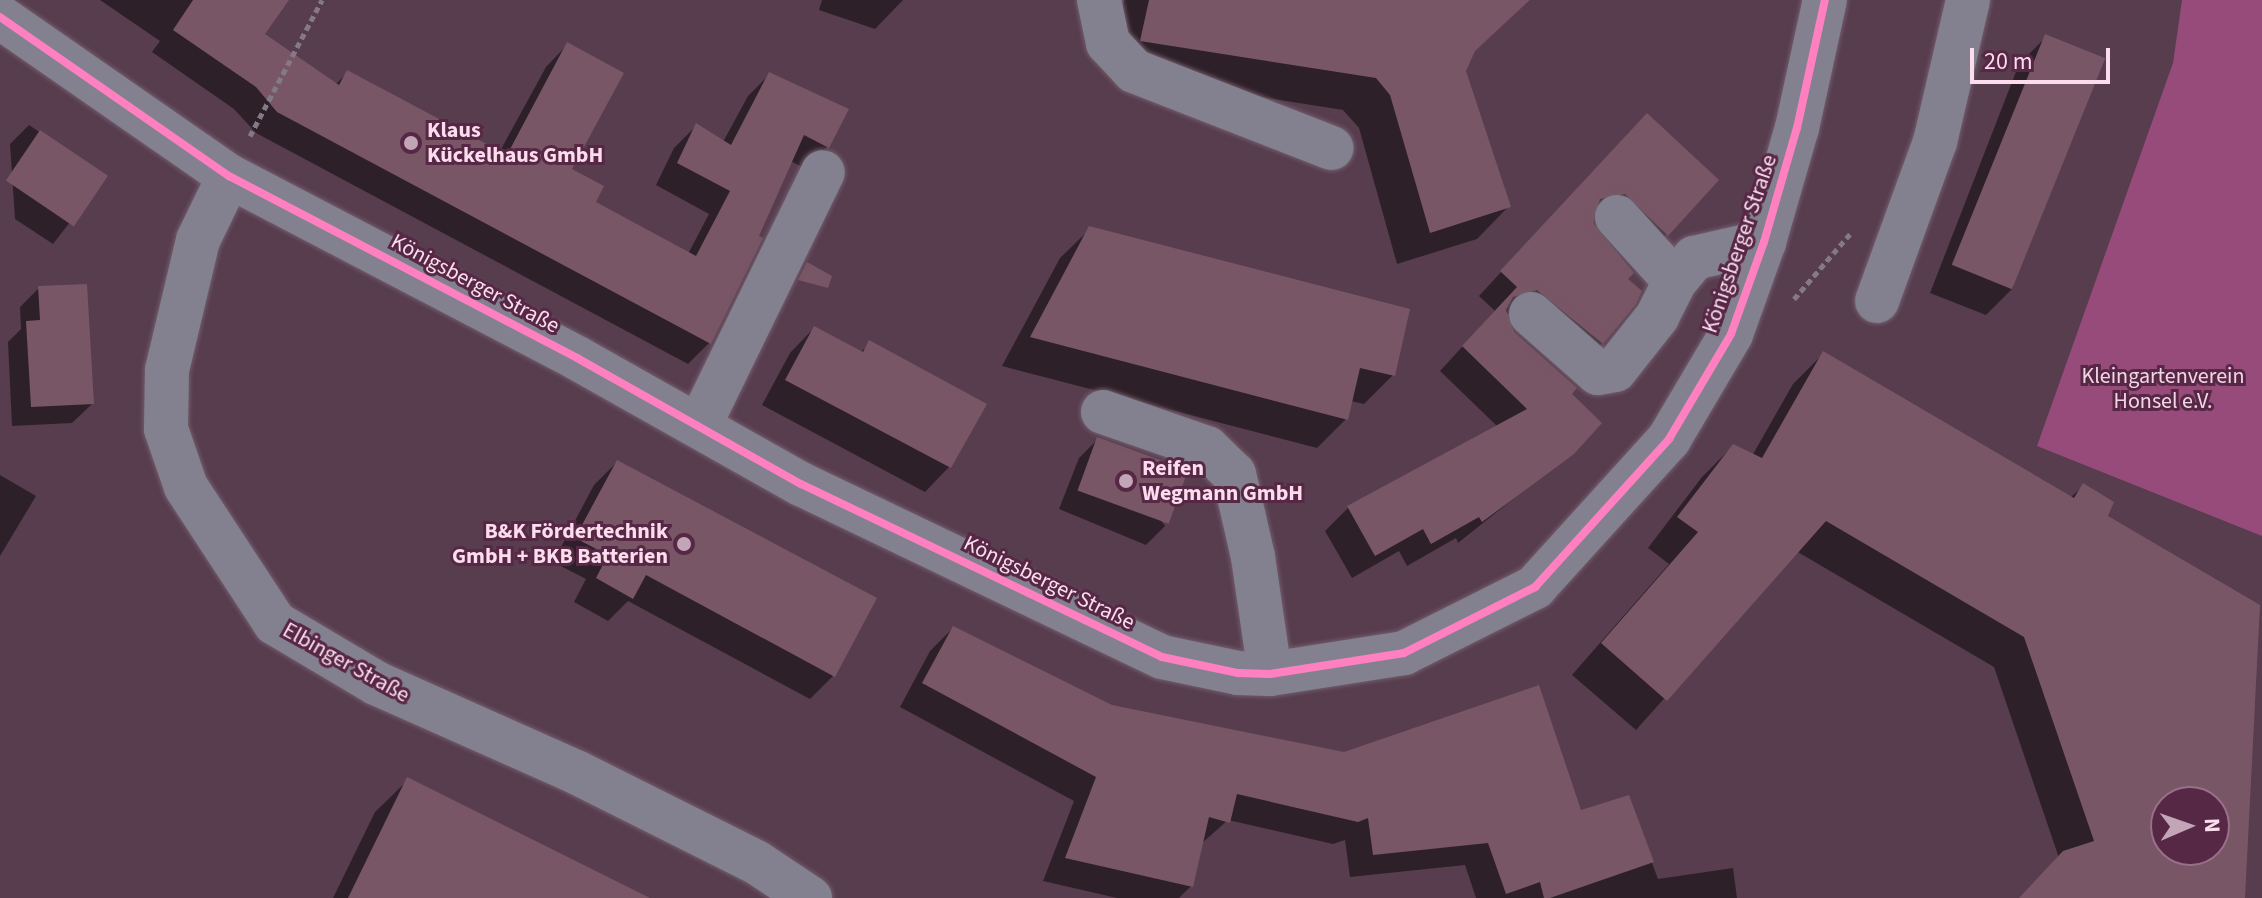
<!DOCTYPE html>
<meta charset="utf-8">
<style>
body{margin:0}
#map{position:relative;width:2262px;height:898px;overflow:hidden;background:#573d4e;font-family:"Source Sans 3",sans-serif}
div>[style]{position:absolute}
.green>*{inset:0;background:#964b7b}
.shadow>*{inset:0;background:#0007}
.building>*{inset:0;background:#795666;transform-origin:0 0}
.path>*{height:5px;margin-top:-2.5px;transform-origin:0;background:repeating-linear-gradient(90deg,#847987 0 6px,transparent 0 10px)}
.roads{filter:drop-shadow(0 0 2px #725c6a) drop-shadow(0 0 2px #725c6a)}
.minor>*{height:44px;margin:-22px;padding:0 22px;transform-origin:22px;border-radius:22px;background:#838090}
.cycleway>*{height:8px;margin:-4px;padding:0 4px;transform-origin:4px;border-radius:4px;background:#ff80c0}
.dots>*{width:22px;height:22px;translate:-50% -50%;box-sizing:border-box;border:4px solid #572846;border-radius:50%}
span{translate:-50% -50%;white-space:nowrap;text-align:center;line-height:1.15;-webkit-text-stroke:6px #572846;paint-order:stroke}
.poi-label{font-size:22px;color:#fbddee;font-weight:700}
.left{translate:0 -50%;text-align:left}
.right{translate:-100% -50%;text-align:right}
.street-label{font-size:22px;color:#fbddee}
.park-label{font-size:22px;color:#f3d6e6}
.north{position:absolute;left:2150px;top:786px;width:80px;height:80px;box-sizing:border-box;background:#572846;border:2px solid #997089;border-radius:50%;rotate:88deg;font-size:22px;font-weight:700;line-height:32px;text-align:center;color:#fbddee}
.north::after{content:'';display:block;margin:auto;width:28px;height:36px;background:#c2a5b6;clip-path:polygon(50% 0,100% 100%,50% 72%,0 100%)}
.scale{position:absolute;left:1970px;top:48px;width:140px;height:36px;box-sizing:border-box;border:4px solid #fbddee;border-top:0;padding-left:10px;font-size:24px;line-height:28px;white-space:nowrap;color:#fbddee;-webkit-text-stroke:6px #572846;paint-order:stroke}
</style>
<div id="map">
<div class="green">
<div style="clip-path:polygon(2182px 0,2262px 0,2262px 536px,2037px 446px,2173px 63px)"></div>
</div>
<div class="shadow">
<div style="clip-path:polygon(100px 0,286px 0,262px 35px,335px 85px,348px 72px,499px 153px,546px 67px,567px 45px,570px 170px,593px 203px,688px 254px,709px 214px,656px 185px,674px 148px,696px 126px,723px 142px,748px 96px,770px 74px,847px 110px,827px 147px,805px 169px,791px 161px,710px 342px,688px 364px,256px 133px,234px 109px,152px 52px,160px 41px)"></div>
<div style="clip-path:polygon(822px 0,903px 0,875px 29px,819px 10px)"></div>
<div style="clip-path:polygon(1124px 0,1530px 0,1471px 54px,1464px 71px,1509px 206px,1477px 239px,1397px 264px,1359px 128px,1343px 110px,1109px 73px)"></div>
<div style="clip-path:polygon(2046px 37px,2013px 288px,1986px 315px,1930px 293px,2019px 64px)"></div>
<div style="clip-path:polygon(29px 125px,106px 176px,53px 244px,15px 219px,10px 144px)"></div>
<div style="clip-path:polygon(1624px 139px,1717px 181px,1643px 258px,1602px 216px,1592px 218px,1591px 223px,1626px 279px,1602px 343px,1579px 366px,1513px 312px,1506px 314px,1512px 333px,1569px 394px,1572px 452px,1458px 543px,1456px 538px,1407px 566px,1399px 551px,1352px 578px,1325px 531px,1348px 508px,1498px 427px,1440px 371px,1495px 311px,1479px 296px)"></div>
<div style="clip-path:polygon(1090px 229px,1393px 375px,1364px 404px,1350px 401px,1346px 419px,1317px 448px,1002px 366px,1060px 258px)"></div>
<div style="clip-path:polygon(39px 288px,92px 404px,72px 423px,12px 426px,8px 342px,21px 329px,20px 307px)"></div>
<div style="clip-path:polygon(814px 328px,860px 353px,870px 343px,984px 405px,949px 467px,925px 492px,762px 405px,790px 353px)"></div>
<div style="clip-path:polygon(evenodd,1823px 354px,2070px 498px,2083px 486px,2105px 516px,2258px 606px,2243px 898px,2020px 898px,2059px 858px,1994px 667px,1796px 551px,1636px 730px,1572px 675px,1669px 564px,1648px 548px,1702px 477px,1733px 446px,1752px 456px,1793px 384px,1823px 354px,2166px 802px,2214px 802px,2214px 850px,2166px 850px,2166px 802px)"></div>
<div style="clip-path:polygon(1098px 439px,1165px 526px,1146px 545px,1059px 509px,1079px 458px)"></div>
<div style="clip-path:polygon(617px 462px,833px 676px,810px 699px,628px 601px,608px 621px,574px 602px,586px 579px,553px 562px,594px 485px)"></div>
<div style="clip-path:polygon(0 475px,36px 496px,0 556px)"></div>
<div style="clip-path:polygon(953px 628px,1111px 707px,1580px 812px,1628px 798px,1658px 879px,1733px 868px,1737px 898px,1476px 898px,1465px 865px,1350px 877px,1345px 840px,1333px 844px,1228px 820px,1201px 844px,1191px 886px,1179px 898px,1117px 898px,1043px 881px,1074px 801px,900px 707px,930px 651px)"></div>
<div style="clip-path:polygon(408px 780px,646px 898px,333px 898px,375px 812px)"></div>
</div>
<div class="building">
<div style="clip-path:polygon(193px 0,289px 0,265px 34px,339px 85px,347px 70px,507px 155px,567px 42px,624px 73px,572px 169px,604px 186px,596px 202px,696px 256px,730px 191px,677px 163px,696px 123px,731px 145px,769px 72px,849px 109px,829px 148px,804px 135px,759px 236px,763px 238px,711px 344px,277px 112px,256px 87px,173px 30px)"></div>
<div style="clip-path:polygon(1149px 0,1530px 0,1475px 51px,1466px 71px,1511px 207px,1430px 233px,1390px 95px,1376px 78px,1140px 41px)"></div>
<div style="left:2045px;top:34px;width:65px;height:249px;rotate:22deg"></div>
<div style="clip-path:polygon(1647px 113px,1719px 180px,1668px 236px,1625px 194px,1600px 199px,1593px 223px,1634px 273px,1628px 279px,1642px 291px,1636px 304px,1603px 344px,1537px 290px,1513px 297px,1506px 310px,1514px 332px,1577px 388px,1572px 394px,1602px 423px,1574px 454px,1482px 522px,1479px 517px,1431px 544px,1423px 529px,1375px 556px,1347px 506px,1527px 409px,1462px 346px,1517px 287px,1500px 271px)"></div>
<div style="left:40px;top:130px;width:82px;height:61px;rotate:34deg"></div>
<div style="clip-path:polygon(1089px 226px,1410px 309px,1395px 376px,1360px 368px,1348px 420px,1030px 337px)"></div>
<div style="clip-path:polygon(807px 262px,832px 276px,828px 288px,798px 280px)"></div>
<div style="clip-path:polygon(87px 284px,94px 404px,31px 407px,26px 321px,40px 320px,38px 286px)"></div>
<div style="clip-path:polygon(814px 326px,863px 352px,869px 340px,987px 404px,951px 468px,785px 380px)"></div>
<div style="clip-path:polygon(evenodd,1823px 351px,2074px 498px,2083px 483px,2114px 502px,2108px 516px,2260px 605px,2245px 898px,2019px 898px,2063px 851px,2094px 841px,2024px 637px,1826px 521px,1667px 701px,1601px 643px,1698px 532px,1677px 517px,1733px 444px,1762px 458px,1823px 351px,2166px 802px,2214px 802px,2214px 850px,2166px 850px,2166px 802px)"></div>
<div style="left:1097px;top:437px;width:97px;height:57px;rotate:20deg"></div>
<div style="clip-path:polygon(617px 460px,877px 598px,835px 677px,646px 575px,633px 599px,596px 578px,608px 555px,575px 538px)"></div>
<div style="clip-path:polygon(953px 626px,1112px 705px,1344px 752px,1539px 685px,1581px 810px,1629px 795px,1654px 862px,1550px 898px,1544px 898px,1540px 882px,1506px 894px,1488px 843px,1373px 855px,1368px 818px,1358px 822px,1237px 794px,1230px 823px,1209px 817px,1193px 887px,1065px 858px,1096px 777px,922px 683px)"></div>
<div style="clip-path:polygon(407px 777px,650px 898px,348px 898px)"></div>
</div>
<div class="path">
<div style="left:250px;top:136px;width:154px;rotate:-62.1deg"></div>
<div style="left:1794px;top:299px;width:86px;rotate:-49.3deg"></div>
</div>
<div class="roads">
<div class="minor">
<div style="left:1099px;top:0;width:44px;rotate:78.2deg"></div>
<div style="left:1108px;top:43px;width:38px;rotate:47deg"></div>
<div style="left:1134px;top:71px;width:212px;rotate:21.3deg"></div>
<div style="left:0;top:17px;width:279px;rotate:34.8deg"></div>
<div style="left:229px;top:176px;width:393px;rotate:27.6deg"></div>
<div style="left:577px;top:358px;width:257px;rotate:29.4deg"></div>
<div style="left:801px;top:484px;width:400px;rotate:25.6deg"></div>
<div style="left:1162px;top:657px;width:78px;rotate:11.9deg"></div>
<div style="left:1238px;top:673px;width:32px;rotate:2deg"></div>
<div style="left:1270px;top:674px;width:136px;rotate:-8.9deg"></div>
<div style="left:1404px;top:653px;width:147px;rotate:-26.7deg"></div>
<div style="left:1535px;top:587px;width:200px;rotate:-47.8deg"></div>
<div style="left:1669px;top:439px;width:122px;rotate:-59.4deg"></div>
<div style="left:1731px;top:334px;width:98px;rotate:-70.3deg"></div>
<div style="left:1764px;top:242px;width:119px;rotate:-73.9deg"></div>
<div style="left:1797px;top:128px;width:131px;rotate:-77.7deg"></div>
<div style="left:229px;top:176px;width:71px;rotate:115.8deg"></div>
<div style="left:198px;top:240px;width:134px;rotate:103.4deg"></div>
<div style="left:167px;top:370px;width:59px;rotate:91deg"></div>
<div style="left:166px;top:429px;width:61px;rotate:71deg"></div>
<div style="left:186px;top:487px;width:163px;rotate:56.8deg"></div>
<div style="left:275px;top:623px;width:117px;rotate:30.7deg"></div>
<div style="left:376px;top:683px;width:219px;rotate:24deg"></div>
<div style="left:576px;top:772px;width:201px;rotate:26.6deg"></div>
<div style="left:756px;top:862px;width:65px;rotate:33.7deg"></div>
<div style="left:1617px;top:217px;width:86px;rotate:47.8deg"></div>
<div style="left:1877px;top:301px;width:169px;rotate:-70deg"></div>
<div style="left:1935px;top:142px;width:146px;rotate:-76.9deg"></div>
<div style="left:1531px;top:314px;width:89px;rotate:41.4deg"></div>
<div style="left:1598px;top:373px;width:17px;rotate:-10deg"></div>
<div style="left:1615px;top:370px;width:68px;rotate:-51.6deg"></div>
<div style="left:1657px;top:317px;width:40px;rotate:-63.4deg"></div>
<div style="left:1675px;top:281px;width:30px;rotate:-50deg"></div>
<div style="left:1694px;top:258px;width:72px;rotate:-12.9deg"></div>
<div style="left:1103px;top:412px;width:110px;rotate:19.1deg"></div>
<div style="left:1207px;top:448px;width:37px;rotate:44deg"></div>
<div style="left:1234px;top:474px;width:85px;rotate:77.1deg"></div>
<div style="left:1253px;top:557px;width:118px;rotate:81.7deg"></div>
<div style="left:700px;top:424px;width:280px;rotate:-64deg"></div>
</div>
</div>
<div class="cycleway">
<div style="left:0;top:17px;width:279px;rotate:34.8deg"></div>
<div style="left:229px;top:176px;width:393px;rotate:27.6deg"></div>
<div style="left:577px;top:358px;width:257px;rotate:29.4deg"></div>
<div style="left:801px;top:484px;width:400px;rotate:25.6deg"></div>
<div style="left:1162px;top:657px;width:78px;rotate:11.9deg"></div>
<div style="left:1238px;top:673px;width:32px;rotate:2deg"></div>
<div style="left:1270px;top:674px;width:136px;rotate:-8.9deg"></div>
<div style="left:1404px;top:653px;width:147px;rotate:-26.7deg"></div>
<div style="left:1535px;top:587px;width:200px;rotate:-47.8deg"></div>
<div style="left:1669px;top:439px;width:122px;rotate:-59.4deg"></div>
<div style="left:1731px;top:334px;width:98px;rotate:-70.3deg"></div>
<div style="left:1764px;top:242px;width:119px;rotate:-73.9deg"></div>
<div style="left:1797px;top:128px;width:131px;rotate:-77.7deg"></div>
</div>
<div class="dots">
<div style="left:411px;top:143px;background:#c2a5b6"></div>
<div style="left:1126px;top:481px;background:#c2a5b6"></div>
<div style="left:684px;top:544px;background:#c2a5b6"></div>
</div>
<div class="poi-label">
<span class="left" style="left:427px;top:143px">Klaus<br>Kückelhaus GmbH</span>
<span class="left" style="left:1142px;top:481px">Reifen<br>Wegmann GmbH</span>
<span class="right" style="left:668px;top:544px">B&amp;K Fördertechnik<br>GmbH + BKB Batterien</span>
</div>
<div class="street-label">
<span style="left:1740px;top:244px;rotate:-71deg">Königsberger Straße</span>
<span style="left:475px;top:284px;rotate:28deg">Königsberger Straße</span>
<span style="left:1049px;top:583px;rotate:26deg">Königsberger Straße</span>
<span style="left:346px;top:663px;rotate:29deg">Elbinger Straße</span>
</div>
<div class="park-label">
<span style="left:2163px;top:389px">Kleingartenverein<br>Honsel e.V.</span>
</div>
<div class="north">N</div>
<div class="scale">20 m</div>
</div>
